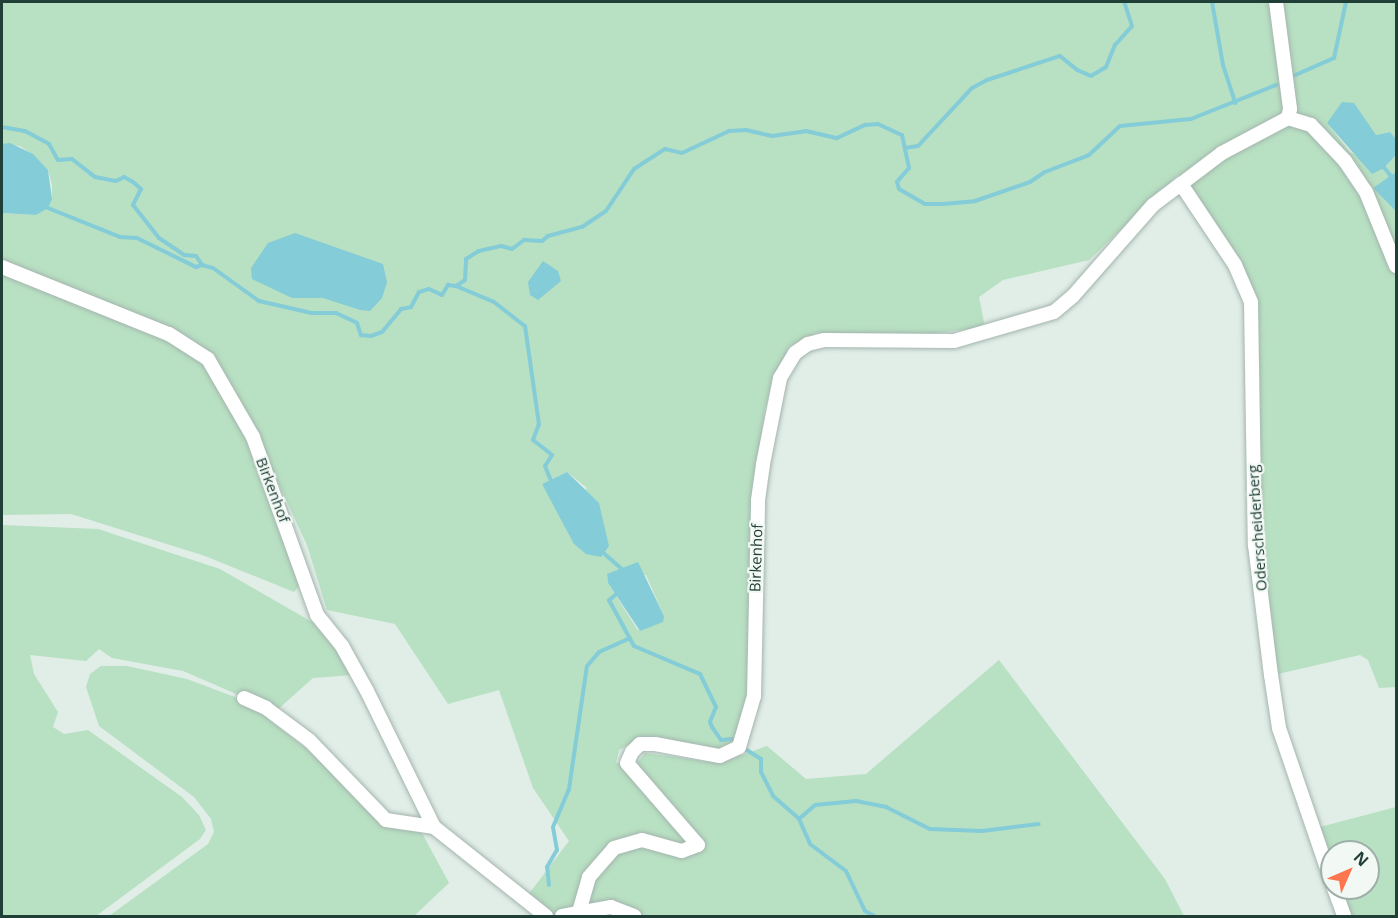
<!DOCTYPE html>
<style>
body{margin:0}
#map{position:relative;width:1398px;height:918px;overflow:hidden;background:#e1ede7;font-family:"Open Sans",sans-serif}
div>[style]{position:absolute}
.green>*{inset:0;background:#b8e0c2}
.water>*{inset:0;background:#84ccd7}
.stream>*{height:4px;margin:-2px;padding:0 2px;transform-origin:2px;border-radius:2px;background:#84ccd7}
.roads{filter:drop-shadow(0 0 2px #a3b5ae) drop-shadow(0 0 2px #a3b5ae)}
.minor>*{height:14px;margin:-7px;padding:0 7px;transform-origin:7px;border-radius:7px;background:#fff}
span{translate:-50% -50%;white-space:nowrap;text-align:center;line-height:1.15;-webkit-text-stroke:4.5px #f2f9f5;paint-order:stroke}
.street-label{font-size:15px;color:#203f36}
.frame{position:absolute;inset:0;border:3px solid #203f36;pointer-events:none}
.north{position:absolute;left:1320px;top:840px;width:60px;height:60px;box-sizing:border-box;background:#f2f9f5;border:2px solid #9eafa9;border-radius:50%;rotate:45deg;font-size:16px;font-weight:700;line-height:24px;text-align:center;color:#203f36}
.north::after{content:'';display:block;margin:auto;width:21px;height:27px;background:#fe764e;clip-path:polygon(50% 0,100% 100%,50% 72%,0 100%)}
</style>
<div id="map">
<div class="green">
<div style="clip-path:polygon(evenodd,2px 2px,1270px 2px,1280px 78px,1293px 74px,1283px 2px,1396px 2px,1396px 139px,1390px 132px,1376px 135px,1327px 123px,1350px 152px,1384px 168px,1396px 155px,1396px 172px,1389px 178px,1396px 211px,1396px 687px,1379px 688px,1368px 660px,1360px 655px,1278px 674px,1260px 521px,1257px 297px,1240px 262px,1178px 175px,1089px 260px,1003px 280px,979px 297px,985px 327px,928px 334px,816px 333px,790px 346px,774px 376px,765px 409px,753px 497px,749px 700px,742px 726px,730px 750px,641px 738px,619px 750px,616px 763px,638px 762px,645px 753px,720px 763px,767px 746px,806px 779px,866px 774px,999px 660px,1165px 879px,1184px 916px,551px 916px,528px 895px,569px 841px,533px 788px,499px 690px,448px 704px,395px 624px,327px 610px,307px 545px,258px 440px,246px 440px,299px 586px,294px 592px,205px 556px,71px 514px,2px 515px,2px 213px,36px 215px,52px 199px,52px 185px,48px 170px,33px 155px,20px 146px,2px 144px,2px 2px,567px 472px,587px 488px,562px 517px,542px 484px,567px 472px,2px 2px,607px 574px,646px 575px,664px 616px,640px 631px,637px 629px,608px 583px,607px 574px)"></div>
<div style="clip-path:polygon(2px 525px,98px 529px,220px 569px,312px 622px,335px 647px,352px 675px,313px 678px,276px 711px,183px 671px,112px 658px,99px 649px,86px 661px,30px 655px,34px 674px,58px 712px,53px 727px,64px 734px,88px 730px,182px 797px,199px 815px,206px 830px,200px 839px,96px 916px,2px 916px)"></div>
<div style="clip-path:polygon(101px 666px,127px 666px,187px 679px,240px 699px,272px 717px,269px 720px,330px 767px,382px 826px,422px 833px,449px 883px,414px 916px,109px 916px,208px 844px,214px 832px,211px 819px,194px 797px,99px 726px,86px 687px,90px 674px)"></div>
<div style="clip-path:polygon(1396px 807px,1396px 916px,1351px 916px,1341px 888px,1368px 888px,1368px 852px,1332px 852px,1332px 861px,1320px 827px)"></div>
</div>
<div class="water">
<div style="clip-path:polygon(1342px 102px,1354px 103px,1376px 135px,1390px 132px,1396px 139px,1396px 155px,1384px 168px,1372px 174px,1327px 123px)"></div>
<div style="clip-path:polygon(10px 143px,33px 154px,48px 170px,52px 199px,48px 208px,36px 215px,2px 213px,2px 144px)"></div>
<div style="clip-path:polygon(1396px 172px,1396px 211px,1373px 188px)"></div>
<div style="clip-path:polygon(295px 233px,383px 264px,387px 282px,382px 298px,370px 311px,360px 310px,323px 298px,292px 298px,252px 279px,251px 268px,268px 243px)"></div>
<div style="clip-path:polygon(543px 261px,558px 271px,561px 281px,538px 300px,530px 295px,528px 282px)"></div>
<div style="clip-path:polygon(567px 472px,599px 503px,609px 546px,601px 557px,586px 554px,574px 544px,542px 484px)"></div>
<div style="clip-path:polygon(638px 562px,664px 616px,663px 622px,640px 631px,608px 583px,607px 574px)"></div>
</div>
<div class="stream">
<div style="left:1212px;top:2px;width:64px;rotate:80.1deg"></div>
<div style="left:1223px;top:65px;width:40px;rotate:72deg"></div>
<div style="left:1293px;top:76px;width:45px;rotate:-23.7deg"></div>
<div style="left:1334px;top:58px;width:57px;rotate:-77.9deg"></div>
<div style="left:2px;top:127px;width:23px;rotate:10deg"></div>
<div style="left:25px;top:131px;width:27px;rotate:28deg"></div>
<div style="left:49px;top:144px;width:18px;rotate:61deg"></div>
<div style="left:58px;top:160px;width:14px;rotate:-4deg"></div>
<div style="left:72px;top:159px;width:29px;rotate:38deg"></div>
<div style="left:95px;top:177px;width:21px;rotate:11deg"></div>
<div style="left:116px;top:181px;width:9px;rotate:-27deg"></div>
<div style="left:124px;top:177px;width:10px;rotate:29deg"></div>
<div style="left:133px;top:182px;width:11px;rotate:41deg"></div>
<div style="left:141px;top:189px;width:18px;rotate:117deg"></div>
<div style="left:133px;top:205px;width:42px;rotate:51.8deg"></div>
<div style="left:159px;top:238px;width:30px;rotate:34deg"></div>
<div style="left:184px;top:255px;width:12px;rotate:5deg"></div>
<div style="left:196px;top:256px;width:11px;rotate:56deg"></div>
<div style="left:202px;top:265px;width:11px;rotate:15deg"></div>
<div style="left:213px;top:268px;width:57px;rotate:35.7deg"></div>
<div style="left:259px;top:301px;width:54px;rotate:12.8deg"></div>
<div style="left:312px;top:313px;width:24px"></div>
<div style="left:336px;top:313px;width:23px;rotate:25deg"></div>
<div style="left:357px;top:323px;width:13px;rotate:72deg"></div>
<div style="left:361px;top:335px;width:10px;rotate:6deg"></div>
<div style="left:371px;top:336px;width:12px;rotate:-20deg"></div>
<div style="left:382px;top:332px;width:30px;rotate:-50deg"></div>
<div style="left:401px;top:309px;width:10px;rotate:-11deg"></div>
<div style="left:411px;top:307px;width:17px;rotate:-62deg"></div>
<div style="left:419px;top:292px;width:10px;rotate:-17deg"></div>
<div style="left:429px;top:289px;width:14px;rotate:25deg"></div>
<div style="left:442px;top:295px;width:12px;rotate:-59deg"></div>
<div style="left:448px;top:285px;width:8px;rotate:7deg"></div>
<div style="left:456px;top:286px;width:11px;rotate:-34deg"></div>
<div style="left:465px;top:280px;width:21px;rotate:-87deg"></div>
<div style="left:466px;top:259px;width:15px;rotate:-32deg"></div>
<div style="left:479px;top:251px;width:23px;rotate:-13deg"></div>
<div style="left:501px;top:246px;width:11px;rotate:15deg"></div>
<div style="left:512px;top:249px;width:15px;rotate:-37deg"></div>
<div style="left:524px;top:240px;width:18px;rotate:3deg"></div>
<div style="left:542px;top:241px;width:8px;rotate:-40deg"></div>
<div style="left:548px;top:236px;width:35px;rotate:-15deg"></div>
<div style="left:582px;top:227px;width:29px;rotate:-34deg"></div>
<div style="left:606px;top:211px;width:50px;rotate:-56.3deg"></div>
<div style="left:634px;top:169px;width:37px;rotate:-33deg"></div>
<div style="left:665px;top:149px;width:17px;rotate:13deg"></div>
<div style="left:682px;top:153px;width:52px;rotate:-25.1deg"></div>
<div style="left:729px;top:131px;width:17px;rotate:-3deg"></div>
<div style="left:746px;top:130px;width:27px;rotate:13deg"></div>
<div style="left:772px;top:136px;width:34px;rotate:-8deg"></div>
<div style="left:806px;top:131px;width:32px;rotate:13deg"></div>
<div style="left:837px;top:138px;width:31px;rotate:-25deg"></div>
<div style="left:865px;top:125px;width:13px;rotate:-4deg"></div>
<div style="left:878px;top:124px;width:26px;rotate:25deg"></div>
<div style="left:902px;top:135px;width:34px;rotate:78deg"></div>
<div style="left:909px;top:168px;width:18px;rotate:131deg"></div>
<div style="left:897px;top:182px;width:7px;rotate:74deg"></div>
<div style="left:899px;top:189px;width:30px;rotate:30deg"></div>
<div style="left:925px;top:204px;width:18px"></div>
<div style="left:943px;top:204px;width:32px;rotate:-5deg"></div>
<div style="left:975px;top:201px;width:58px;rotate:-19.1deg"></div>
<div style="left:1030px;top:182px;width:18px;rotate:-34deg"></div>
<div style="left:1045px;top:172px;width:47px;rotate:-21.1deg"></div>
<div style="left:1089px;top:155px;width:42px;rotate:-43.1deg"></div>
<div style="left:1120px;top:126px;width:71px;rotate:-5.6deg"></div>
<div style="left:1191px;top:119px;width:92px;rotate:-21.8deg"></div>
<div style="left:905px;top:148px;width:13px;rotate:-9deg"></div>
<div style="left:918px;top:146px;width:79px;rotate:-47deg"></div>
<div style="left:972px;top:88px;width:17px;rotate:-28deg"></div>
<div style="left:987px;top:80px;width:77px;rotate:-18.2deg"></div>
<div style="left:1060px;top:56px;width:22px;rotate:39deg"></div>
<div style="left:1077px;top:70px;width:15px;rotate:23deg"></div>
<div style="left:1091px;top:76px;width:17px;rotate:-31deg"></div>
<div style="left:1106px;top:67px;width:24px;rotate:-68deg"></div>
<div style="left:1115px;top:45px;width:25px;rotate:-48deg"></div>
<div style="left:1132px;top:26px;width:25px;rotate:-108deg"></div>
<div style="left:1381px;top:164px;width:16px;rotate:50deg"></div>
<div style="left:1391px;top:176px;width:4px;rotate:117deg"></div>
<div style="left:48px;top:208px;width:78px;rotate:21.9deg"></div>
<div style="left:120px;top:237px;width:17px;rotate:3deg"></div>
<div style="left:137px;top:238px;width:66px;rotate:26.2deg"></div>
<div style="left:196px;top:267px;width:6px;rotate:-18deg"></div>
<div style="left:456px;top:286px;width:41px;rotate:22.8deg"></div>
<div style="left:494px;top:302px;width:39px;rotate:38deg"></div>
<div style="left:525px;top:326px;width:99px;rotate:81.9deg"></div>
<div style="left:539px;top:424px;width:17px;rotate:111deg"></div>
<div style="left:533px;top:440px;width:24px;rotate:38deg"></div>
<div style="left:552px;top:455px;width:13px;rotate:122deg"></div>
<div style="left:545px;top:466px;width:16px;rotate:68deg"></div>
<div style="left:551px;top:495px;width:39px;rotate:63deg"></div>
<div style="left:600px;top:550px;width:30px;rotate:41deg"></div>
<div style="left:619px;top:592px;width:13px;rotate:141deg"></div>
<div style="left:609px;top:600px;width:52px;rotate:61.5deg"></div>
<div style="left:634px;top:646px;width:72px;rotate:23deg"></div>
<div style="left:700px;top:674px;width:37px;rotate:64deg"></div>
<div style="left:716px;top:707px;width:16px;rotate:112deg"></div>
<div style="left:710px;top:722px;width:5px;rotate:68deg"></div>
<div style="left:712px;top:727px;width:16px;rotate:55deg"></div>
<div style="left:721px;top:740px;width:11px;rotate:-5deg"></div>
<div style="left:745px;top:749px;width:19px;rotate:32deg"></div>
<div style="left:761px;top:759px;width:13px;rotate:90deg"></div>
<div style="left:761px;top:772px;width:27px;rotate:63deg"></div>
<div style="left:773px;top:796px;width:35px;rotate:41deg"></div>
<div style="left:799px;top:819px;width:27px;rotate:66deg"></div>
<div style="left:810px;top:844px;width:45px;rotate:36.9deg"></div>
<div style="left:846px;top:871px;width:44px;rotate:64.6deg"></div>
<div style="left:865px;top:911px;width:10px;rotate:29deg"></div>
<div style="left:799px;top:819px;width:21px;rotate:-41deg"></div>
<div style="left:815px;top:805px;width:41px;rotate:-5.6deg"></div>
<div style="left:856px;top:801px;width:31px;rotate:11deg"></div>
<div style="left:886px;top:807px;width:49px;rotate:26.6deg"></div>
<div style="left:930px;top:829px;width:52px;rotate:2.2deg"></div>
<div style="left:982px;top:831px;width:57px;rotate:-7deg"></div>
<div style="left:549px;top:885px;width:18px;rotate:-96deg"></div>
<div style="left:547px;top:867px;width:20px;rotate:-60deg"></div>
<div style="left:557px;top:850px;width:23px;rotate:-100deg"></div>
<div style="left:553px;top:827px;width:41px;rotate:-67.2deg"></div>
<div style="left:569px;top:789px;width:124px;rotate:-81.7deg"></div>
<div style="left:587px;top:666px;width:18px;rotate:-49deg"></div>
<div style="left:599px;top:652px;width:34px;rotate:-24deg"></div>
</div>
<div class="roads">
<div class="minor">
<div style="left:1276px;top:2px;width:108px;rotate:82.5deg"></div>
<div style="left:1290px;top:109px;width:9px;rotate:103deg"></div>
<div style="left:1288px;top:118px;width:75px;rotate:152.1deg"></div>
<div style="left:1222px;top:153px;width:51px;rotate:142.9deg"></div>
<div style="left:1181px;top:184px;width:97px;rotate:56.3deg"></div>
<div style="left:1235px;top:265px;width:40px;rotate:66.6deg"></div>
<div style="left:1251px;top:302px;width:243px;rotate:89.1deg"></div>
<div style="left:1255px;top:545px;width:131px;rotate:83deg"></div>
<div style="left:1271px;top:675px;width:54px;rotate:81.4deg"></div>
<div style="left:1279px;top:728px;width:164px;rotate:71.1deg"></div>
<div style="left:1288px;top:118px;width:24px;rotate:17deg"></div>
<div style="left:1311px;top:125px;width:50px;rotate:46.6deg"></div>
<div style="left:1345px;top:161px;width:37px;rotate:56deg"></div>
<div style="left:1366px;top:192px;width:80px;rotate:67.9deg"></div>
<div style="left:2px;top:267px;width:180px;rotate:21.9deg"></div>
<div style="left:169px;top:334px;width:46px;rotate:32.7deg"></div>
<div style="left:208px;top:359px;width:90px;rotate:60deg"></div>
<div style="left:253px;top:437px;width:189px;rotate:70.2deg"></div>
<div style="left:317px;top:615px;width:40px;rotate:51deg"></div>
<div style="left:342px;top:646px;width:51px;rotate:60.9deg"></div>
<div style="left:367px;top:691px;width:152px;rotate:63.8deg"></div>
<div style="left:434px;top:827px;width:143px;rotate:38.5deg"></div>
<div style="left:244px;top:698px;width:24px;rotate:24deg"></div>
<div style="left:266px;top:708px;width:54px;rotate:36.7deg"></div>
<div style="left:309px;top:740px;width:111px;rotate:46.1deg"></div>
<div style="left:386px;top:820px;width:49px;rotate:8.3deg"></div>
<div style="left:1334px;top:888px;width:30px;rotate:70deg"></div>
<div style="left:579px;top:912px;width:36px;rotate:-74deg"></div>
<div style="left:589px;top:877px;width:38px;rotate:-49deg"></div>
<div style="left:614px;top:848px;width:29px;rotate:-16deg"></div>
<div style="left:642px;top:840px;width:41px;rotate:15.4deg"></div>
<div style="left:682px;top:851px;width:17px;rotate:-21deg"></div>
<div style="left:698px;top:845px;width:108px;rotate:-130.9deg"></div>
<div style="left:627px;top:763px;width:12px;rotate:-66deg"></div>
<div style="left:632px;top:752px;width:11px;rotate:-45deg"></div>
<div style="left:640px;top:744px;width:15px"></div>
<div style="left:655px;top:744px;width:66px;rotate:10.5deg"></div>
<div style="left:720px;top:756px;width:21px;rotate:-25deg"></div>
<div style="left:739px;top:747px;width:53px;rotate:-73.6deg"></div>
<div style="left:754px;top:696px;width:196px;rotate:-88.8deg"></div>
<div style="left:758px;top:500px;width:36px;rotate:-82deg"></div>
<div style="left:763px;top:464px;width:88px;rotate:-78.8deg"></div>
<div style="left:780px;top:378px;width:29px;rotate:-59deg"></div>
<div style="left:795px;top:353px;width:16px;rotate:-35deg"></div>
<div style="left:808px;top:344px;width:16px;rotate:-14deg"></div>
<div style="left:824px;top:340px;width:130px;rotate:0.4deg"></div>
<div style="left:954px;top:341px;width:104px;rotate:-16.2deg"></div>
<div style="left:1054px;top:312px;width:25px;rotate:-40deg"></div>
<div style="left:1073px;top:296px;width:121px;rotate:-48.7deg"></div>
<div style="left:1153px;top:205px;width:35px;rotate:-37deg"></div>
<div style="left:562px;top:916px;width:50px;rotate:-10.4deg"></div>
<div style="left:611px;top:907px;width:25px;rotate:21deg"></div>
</div>
</div>
<div class="street-label">
<span style="left:273px;top:490px;rotate:69deg">Birkenhof</span>
<span style="left:1257px;top:528px;rotate:-94deg">Oderscheiderberg</span>
<span style="left:756px;top:558px;rotate:-88deg">Birkenhof</span>
</div>
<div class="frame"></div>
<div class="north">N</div>
</div>
